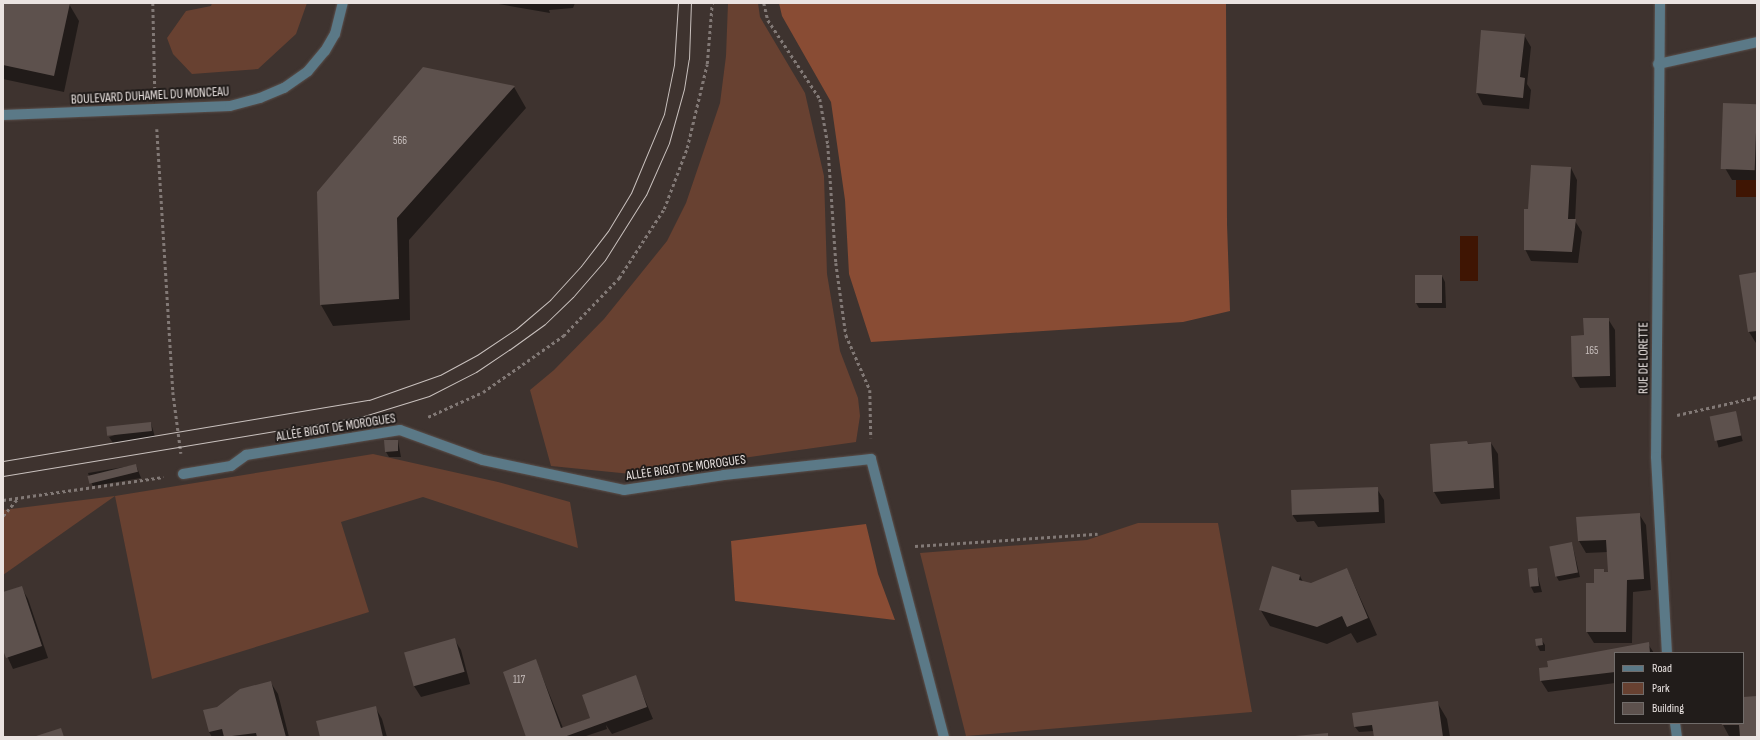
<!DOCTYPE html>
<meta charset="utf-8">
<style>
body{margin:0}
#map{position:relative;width:1760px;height:740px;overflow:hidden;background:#3e332f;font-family:"Sofia Sans Condensed",sans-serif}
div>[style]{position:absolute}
.green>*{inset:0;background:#684131}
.forest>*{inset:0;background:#894c34}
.water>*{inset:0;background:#3f1503;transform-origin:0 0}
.shadow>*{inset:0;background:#0007;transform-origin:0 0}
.building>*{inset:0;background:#5d514d;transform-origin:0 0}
.path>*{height:2.5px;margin-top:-1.25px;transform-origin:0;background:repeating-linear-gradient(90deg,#827976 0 3px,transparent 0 6px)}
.roads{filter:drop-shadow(0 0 1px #5a4f4b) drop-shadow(0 0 1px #5a4f4b)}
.minor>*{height:10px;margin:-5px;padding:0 5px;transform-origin:5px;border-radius:5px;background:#5b7987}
.tram>*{height:1px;margin:-0.5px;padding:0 0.5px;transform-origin:0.5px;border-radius:0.5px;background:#c9c1be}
span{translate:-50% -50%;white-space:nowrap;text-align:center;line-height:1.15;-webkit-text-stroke:4px #211c1a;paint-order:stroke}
.number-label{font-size:11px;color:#c7bebc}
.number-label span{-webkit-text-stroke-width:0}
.street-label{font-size:13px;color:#eae3e1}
.frame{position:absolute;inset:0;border:4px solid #eae3e1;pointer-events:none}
.legend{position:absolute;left:1614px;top:652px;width:130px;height:72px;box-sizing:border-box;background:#211c1a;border:1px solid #716c6a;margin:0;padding:5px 7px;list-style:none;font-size:12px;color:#eae3e1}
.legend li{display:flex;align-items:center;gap:8px;height:20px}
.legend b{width:20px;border:1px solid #716c6a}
</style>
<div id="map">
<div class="green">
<div style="clip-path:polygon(212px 3px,307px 3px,296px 34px,258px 69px,192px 74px,173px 54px,167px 38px,186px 11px,211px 6px)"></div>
<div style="clip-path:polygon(728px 3px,758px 3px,760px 17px,805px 93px,824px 176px,827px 274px,840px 351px,858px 398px,860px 416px,856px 442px,631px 474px,551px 466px,530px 390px,554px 370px,604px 319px,667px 241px,686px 203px,720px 103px,726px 56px)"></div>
<div style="clip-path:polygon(373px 454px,498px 482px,570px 502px,578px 548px,423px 497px,341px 522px,369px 612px,152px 679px,115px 496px,3px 575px,3px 510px,115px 496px)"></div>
<div style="clip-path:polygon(1138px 523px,1218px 523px,1252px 712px,966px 736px,920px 553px,1087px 540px)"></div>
</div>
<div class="forest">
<div style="clip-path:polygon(779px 3px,1226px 3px,1227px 224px,1230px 311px,1183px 322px,871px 342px,849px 274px,845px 200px,831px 102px,782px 16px)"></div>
<div style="clip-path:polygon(866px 524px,878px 574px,895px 620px,735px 601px,731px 541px)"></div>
</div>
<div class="water">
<div style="left:1736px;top:180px;width:21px;height:17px"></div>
<div style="left:1460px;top:236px;width:18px;height:45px"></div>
</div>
<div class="shadow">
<div style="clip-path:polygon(3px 3px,69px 4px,79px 21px,64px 92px,3px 79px)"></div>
<div style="clip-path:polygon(493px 3px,575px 3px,573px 8px,549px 10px,550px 13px)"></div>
<div style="clip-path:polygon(1524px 35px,1531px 47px,1527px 84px,1531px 90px,1529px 109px,1483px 105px,1477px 93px)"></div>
<div style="clip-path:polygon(514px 87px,526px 108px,409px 240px,410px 320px,333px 326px,321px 305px,318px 192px)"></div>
<div style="clip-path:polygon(1724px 104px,1757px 105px,1757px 180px,1732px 180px,1725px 168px)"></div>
<div style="clip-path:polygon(1571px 168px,1577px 180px,1575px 221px,1582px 232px,1578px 263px,1531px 261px,1525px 249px,1529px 210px)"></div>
<div style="clip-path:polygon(1757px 273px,1757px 343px,1756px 343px,1749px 332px)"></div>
<div style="clip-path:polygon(1442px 276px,1445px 282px,1446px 308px,1419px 308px,1416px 303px)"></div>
<div style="clip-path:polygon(1608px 319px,1615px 330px,1616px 387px,1580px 388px,1573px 376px)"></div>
<div style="left:1735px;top:412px;width:30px;height:25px;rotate:75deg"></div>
<div style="clip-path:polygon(151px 423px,155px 437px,113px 443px,109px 437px)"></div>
<div style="clip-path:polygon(398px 441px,401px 457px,389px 457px,386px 452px)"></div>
<div style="clip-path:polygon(1491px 443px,1498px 454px,1500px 499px,1441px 504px,1434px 492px,1431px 445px)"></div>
<div style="clip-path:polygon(136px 465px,141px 478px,93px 486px,90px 480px,88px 473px)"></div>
<div style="clip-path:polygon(1377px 489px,1384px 500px,1385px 523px,1318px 527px,1314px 521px,1297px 522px,1293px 516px,1292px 492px)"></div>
<div style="clip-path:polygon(1639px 514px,1646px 525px,1651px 590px,1633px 592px,1632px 643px,1594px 643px,1587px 632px,1595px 583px,1603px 570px,1605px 573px,1609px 573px,1608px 552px,1586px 553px,1579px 541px)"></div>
<div style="clip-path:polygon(1572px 543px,1580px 577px,1559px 581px,1556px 576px)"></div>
<div style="clip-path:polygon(1347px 569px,1377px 635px,1357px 643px,1351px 633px,1327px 644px,1270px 626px,1260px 609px,1300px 576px,1303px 582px,1312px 584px)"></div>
<div style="clip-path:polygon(1536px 569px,1542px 592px,1534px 593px,1531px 587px)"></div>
<div style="clip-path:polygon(21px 587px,28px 599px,48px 658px,13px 669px,3px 647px,3px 593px)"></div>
<div style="clip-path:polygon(454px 639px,461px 650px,470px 684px,421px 697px,414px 686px)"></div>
<div style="clip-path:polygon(1541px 639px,1545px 645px,1545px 651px,1540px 651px,1537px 645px)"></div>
<div style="clip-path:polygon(1648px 644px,1654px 653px,1615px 653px,1615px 683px,1548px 692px,1541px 681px,1540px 669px)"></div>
<div style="clip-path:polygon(536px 661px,563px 728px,591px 718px,635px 676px,653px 719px,612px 734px,606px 725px,607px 729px,583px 737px,527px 737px)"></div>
<div style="clip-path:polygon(271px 683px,278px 694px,289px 737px,212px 737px,209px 732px,217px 708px)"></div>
<div style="clip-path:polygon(1757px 697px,1757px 737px,1729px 736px,1722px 723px,1743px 723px,1743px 698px)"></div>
<div style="clip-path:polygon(1437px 702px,1447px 719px,1450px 737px,1375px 737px,1374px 731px,1359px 732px,1355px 727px)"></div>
<div style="clip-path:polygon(375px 707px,382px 719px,387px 737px,321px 737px)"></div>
</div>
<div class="building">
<div style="clip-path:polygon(3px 3px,70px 3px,54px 76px,3px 65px)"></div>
<div style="clip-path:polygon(1481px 30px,1525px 34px,1520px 77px,1525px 78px,1523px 98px,1476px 93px)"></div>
<div style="clip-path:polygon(423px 67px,515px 86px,397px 218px,399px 299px,320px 305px,317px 192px)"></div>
<div style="left:1723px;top:103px;width:34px;height:66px;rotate:2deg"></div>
<div style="clip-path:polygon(1531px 165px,1571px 167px,1568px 219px,1576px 219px,1572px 252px,1524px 250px,1524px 209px,1528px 209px)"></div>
<div style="clip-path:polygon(1757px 272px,1757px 331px,1748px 332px,1739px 275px)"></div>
<div style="left:1415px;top:275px;width:27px;height:28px"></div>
<div style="clip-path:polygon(1583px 318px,1609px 318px,1610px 376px,1572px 377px,1571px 336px,1584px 335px)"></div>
<div style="left:1736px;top:411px;width:25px;height:27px;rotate:78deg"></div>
<div style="left:151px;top:422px;width:9px;height:45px;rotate:84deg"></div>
<div style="clip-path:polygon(384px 440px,398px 440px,398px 451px,385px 452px)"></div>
<div style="clip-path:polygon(1467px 441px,1468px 444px,1491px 442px,1494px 488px,1433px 492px,1430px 444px)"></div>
<div style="left:136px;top:464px;width:8px;height:50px;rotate:76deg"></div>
<div style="left:1378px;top:487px;width:25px;height:87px;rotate:88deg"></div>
<div style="clip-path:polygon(1640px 513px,1644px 579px,1627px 580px,1626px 632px,1586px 632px,1586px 583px,1594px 583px,1594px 569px,1604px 569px,1604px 572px,1608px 572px,1606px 540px,1578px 541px,1576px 517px)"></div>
<div style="left:1572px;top:542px;width:31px;height:23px;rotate:79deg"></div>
<div style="clip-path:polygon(1272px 566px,1300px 575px,1299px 580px,1311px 583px,1347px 568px,1368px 618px,1347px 627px,1342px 616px,1317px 627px,1259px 610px)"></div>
<div style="left:1537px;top:568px;width:18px;height:9px;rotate:84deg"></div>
<div style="clip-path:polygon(22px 586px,42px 646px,6px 658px,3px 650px,3px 592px)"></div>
<div style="left:455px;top:638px;width:35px;height:53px;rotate:74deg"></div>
<div style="left:1542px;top:638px;width:7px;height:7px;rotate:82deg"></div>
<div style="clip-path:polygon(1649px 642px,1650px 653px,1615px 653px,1615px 672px,1540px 681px,1539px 668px,1548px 667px,1547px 661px)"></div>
<div style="clip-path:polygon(536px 659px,561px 728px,590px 718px,582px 695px,636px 675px,647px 707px,564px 737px,526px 737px,503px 672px)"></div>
<div style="clip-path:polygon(271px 681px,286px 737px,257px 737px,256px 733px,224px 737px,222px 729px,209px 732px,203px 710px,217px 707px,240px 689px)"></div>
<div style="clip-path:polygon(1757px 696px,1757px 737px,1740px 737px,1739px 725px,1722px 725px,1721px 723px,1743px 723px,1743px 697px)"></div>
<div style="clip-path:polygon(1438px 701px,1443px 737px,1374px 737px,1372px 725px,1354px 727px,1352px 713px)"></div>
<div style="clip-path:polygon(376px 706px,383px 737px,320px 737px,316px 721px)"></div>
<div style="clip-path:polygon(61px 728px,64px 737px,33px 737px)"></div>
<div style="clip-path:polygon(1328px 733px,1328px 737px,1295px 737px,1295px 736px)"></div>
</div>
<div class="path">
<div style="left:153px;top:3px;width:85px;rotate:88.7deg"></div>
<div style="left:764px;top:3px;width:17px;rotate:77deg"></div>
<div style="left:768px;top:20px;width:95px;rotate:56.6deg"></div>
<div style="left:820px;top:99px;width:47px;rotate:80.1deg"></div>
<div style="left:828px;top:145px;width:118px;rotate:86.1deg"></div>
<div style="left:836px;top:263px;width:73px;rotate:82.1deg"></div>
<div style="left:846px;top:335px;width:60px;rotate:66.4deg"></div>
<div style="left:870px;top:390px;width:48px;rotate:88.8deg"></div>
<div style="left:157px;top:129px;width:263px;rotate:86.5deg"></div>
<div style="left:173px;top:392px;width:62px;rotate:82.5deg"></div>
<div style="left:1677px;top:415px;width:82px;rotate:-12.7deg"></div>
<div style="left:428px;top:417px;width:60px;rotate:-24.4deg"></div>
<div style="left:483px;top:392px;width:98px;rotate:-35deg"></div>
<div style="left:563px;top:336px;width:81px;rotate:-46deg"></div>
<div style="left:619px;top:278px;width:82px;rotate:-56.9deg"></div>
<div style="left:664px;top:209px;width:65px;rotate:-69.3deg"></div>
<div style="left:687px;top:148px;width:86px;rotate:-76.6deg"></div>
<div style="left:707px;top:64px;width:61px;rotate:-85.3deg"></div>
<div style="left:3px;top:500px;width:162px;rotate:-8.2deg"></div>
<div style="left:3px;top:516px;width:23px;rotate:-50deg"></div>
<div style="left:915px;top:546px;width:183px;rotate:-3.8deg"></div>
</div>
<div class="roads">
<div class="minor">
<div style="left:1660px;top:3px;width:454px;rotate:90.5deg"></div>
<div style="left:1656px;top:457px;width:196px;rotate:86.8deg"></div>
<div style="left:1658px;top:64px;width:101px;rotate:-12.5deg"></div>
<div style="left:3px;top:115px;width:227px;rotate:-2.3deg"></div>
<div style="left:230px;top:106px;width:31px;rotate:-15deg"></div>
<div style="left:260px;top:98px;width:26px;rotate:-23deg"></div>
<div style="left:284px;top:88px;width:29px;rotate:-35deg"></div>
<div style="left:308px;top:71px;width:26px;rotate:-50deg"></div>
<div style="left:325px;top:51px;width:20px;rotate:-60deg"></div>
<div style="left:335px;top:34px;width:32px;rotate:-76deg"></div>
<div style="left:183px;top:474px;width:49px;rotate:-9.5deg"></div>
<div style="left:231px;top:466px;width:19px;rotate:-36deg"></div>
<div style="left:246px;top:455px;width:156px;rotate:-9.2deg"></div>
<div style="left:400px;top:430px;width:88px;rotate:19.9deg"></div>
<div style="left:483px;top:460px;width:144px;rotate:12deg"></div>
<div style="left:624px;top:490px;width:101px;rotate:-8.5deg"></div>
<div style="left:724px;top:475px;width:148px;rotate:-6.2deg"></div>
<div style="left:871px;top:459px;width:287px;rotate:75.3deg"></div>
<div style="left:1675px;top:723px;width:14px;rotate:82deg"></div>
</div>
</div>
<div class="tram">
<div style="left:3px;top:461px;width:371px;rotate:-9.5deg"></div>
<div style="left:369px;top:400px;width:75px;rotate:-19.4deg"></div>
<div style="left:440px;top:375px;width:42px;rotate:-28.4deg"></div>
<div style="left:477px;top:355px;width:47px;rotate:-33.7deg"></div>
<div style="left:516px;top:329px;width:45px;rotate:-40.5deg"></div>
<div style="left:550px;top:300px;width:46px;rotate:-47.6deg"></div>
<div style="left:581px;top:266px;width:44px;rotate:-52.4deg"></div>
<div style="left:608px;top:231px;width:44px;rotate:-58.8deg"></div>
<div style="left:631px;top:193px;width:86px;rotate:-67.3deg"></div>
<div style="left:664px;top:114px;width:50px;rotate:-78.5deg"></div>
<div style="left:674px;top:65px;width:62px;rotate:-86.3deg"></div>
<div style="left:3px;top:476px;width:366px;rotate:-9.4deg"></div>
<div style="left:364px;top:416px;width:68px;rotate:-17.1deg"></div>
<div style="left:429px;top:396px;width:53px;rotate:-27.1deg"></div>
<div style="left:476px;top:372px;width:40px;rotate:-34deg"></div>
<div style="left:509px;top:350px;width:44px;rotate:-35.8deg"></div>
<div style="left:545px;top:324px;width:39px;rotate:-44deg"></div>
<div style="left:573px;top:297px;width:49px;rotate:-49.1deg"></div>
<div style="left:605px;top:260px;width:77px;rotate:-57.8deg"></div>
<div style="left:646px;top:195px;width:57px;rotate:-66.1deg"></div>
<div style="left:669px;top:143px;width:56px;rotate:-74.5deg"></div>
<div style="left:684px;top:89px;width:30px;rotate:-81deg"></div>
<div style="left:689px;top:59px;width:56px;rotate:-88deg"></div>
</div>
<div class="number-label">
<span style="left:400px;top:141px">566</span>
<span style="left:1592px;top:351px">165</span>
<span style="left:519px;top:680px">117</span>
</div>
<div class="street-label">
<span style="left:150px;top:96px;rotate:-3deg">BOULEVARD DUHAMEL DU MONCEAU</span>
<span style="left:1644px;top:358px;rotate:-90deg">RUE DE LORETTE</span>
<span style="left:336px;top:428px;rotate:-9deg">ALLÉE BIGOT DE MOROGUES</span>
<span style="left:686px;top:468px;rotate:-8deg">ALLÉE BIGOT DE MOROGUES</span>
</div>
<div class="frame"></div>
<ul class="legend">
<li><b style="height:5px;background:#5b7987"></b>Road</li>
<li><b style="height:11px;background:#684131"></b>Park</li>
<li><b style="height:11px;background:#5d514d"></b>Building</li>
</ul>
</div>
